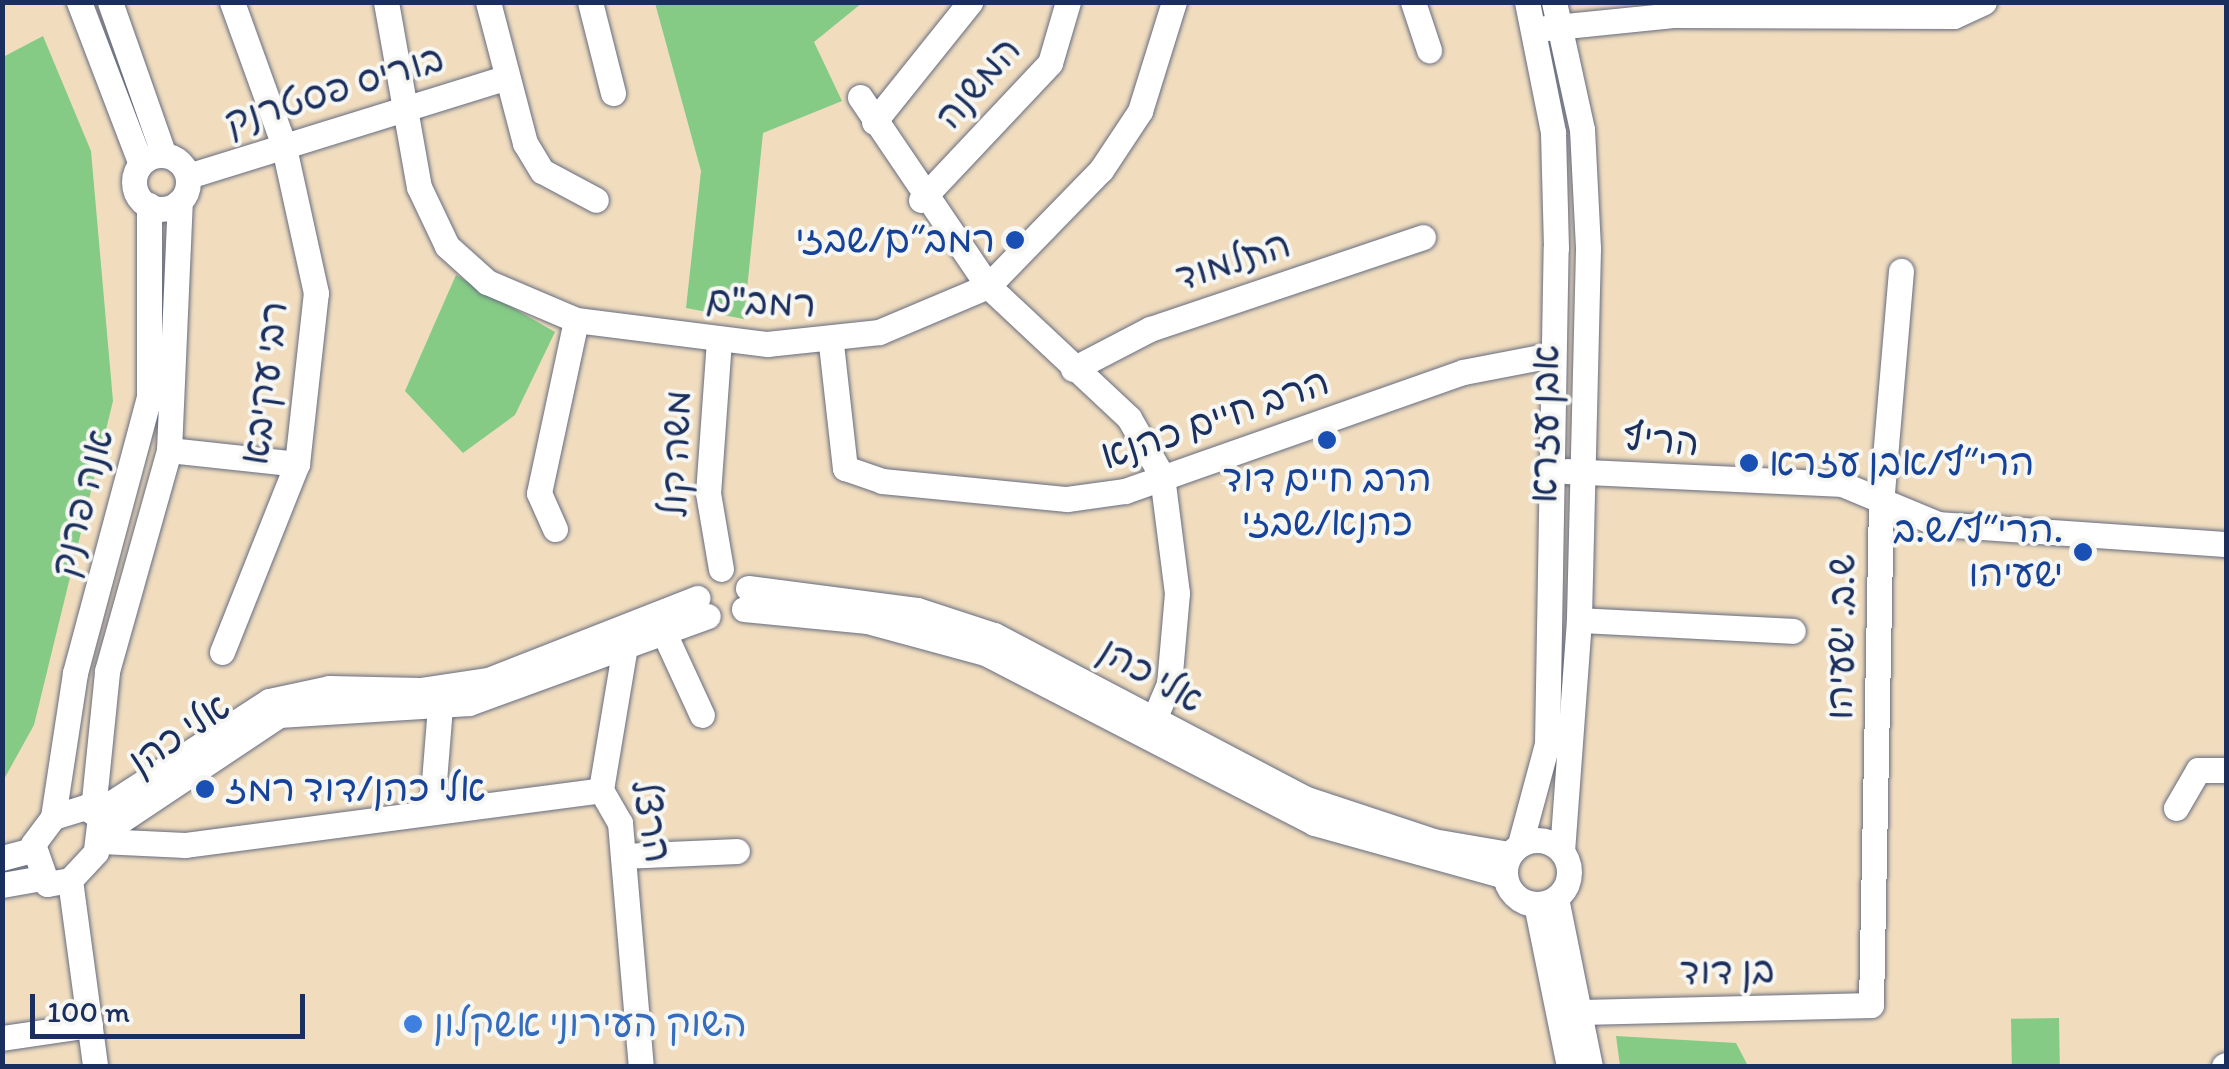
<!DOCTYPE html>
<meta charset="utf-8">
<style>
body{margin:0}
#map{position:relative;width:2229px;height:1069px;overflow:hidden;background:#f1ddbe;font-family:Itim,"Playpen Sans Hebrew",sans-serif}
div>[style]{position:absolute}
.green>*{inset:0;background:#85cb86;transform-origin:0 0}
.roads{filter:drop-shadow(0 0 2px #666c80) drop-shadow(0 0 2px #666c80)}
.minor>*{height:25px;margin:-12.5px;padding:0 12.5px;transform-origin:12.5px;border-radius:12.5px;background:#fff}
.minor>.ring{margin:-12.5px;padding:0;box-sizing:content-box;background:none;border:25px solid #fff;border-radius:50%}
.dots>*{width:28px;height:28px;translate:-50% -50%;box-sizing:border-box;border:5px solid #f6f6f2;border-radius:50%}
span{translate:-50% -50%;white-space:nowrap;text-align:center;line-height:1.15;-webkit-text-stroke:8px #f6f6f2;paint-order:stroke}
.street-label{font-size:38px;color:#1b2f5e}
.transit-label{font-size:38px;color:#164399}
.right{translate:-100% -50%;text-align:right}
.left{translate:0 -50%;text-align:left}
.shop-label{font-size:38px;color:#366cbe}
.frame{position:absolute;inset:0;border:5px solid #1b2f5e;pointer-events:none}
.scale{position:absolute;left:30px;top:994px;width:275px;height:45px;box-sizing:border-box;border:5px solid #1b2f5e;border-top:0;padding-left:12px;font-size:30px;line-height:35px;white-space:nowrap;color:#1b2f5e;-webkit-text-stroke:8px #f6f6f2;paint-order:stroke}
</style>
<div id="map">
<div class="green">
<div style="clip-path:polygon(655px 3px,862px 3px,814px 42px,842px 101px,763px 133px,744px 319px,686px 308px,701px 171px)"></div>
<div style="clip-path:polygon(43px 36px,91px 151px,113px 401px,34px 725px,3px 781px,3px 57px)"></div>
<div style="clip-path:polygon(456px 275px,555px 332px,515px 415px,463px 453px,405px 391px)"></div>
<div style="left:2059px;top:1018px;width:48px;height:48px;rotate:89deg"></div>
<div style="clip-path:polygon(1616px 1036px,1736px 1043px,1748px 1066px,1620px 1066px)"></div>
</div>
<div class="roads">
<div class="minor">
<div style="left:79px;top:2px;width:173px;rotate:69.1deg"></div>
<div style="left:110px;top:2px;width:162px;rotate:70.6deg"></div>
<div style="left:386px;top:2px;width:188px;rotate:79.9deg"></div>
<div style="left:419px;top:187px;width:65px;rotate:64.6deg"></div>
<div style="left:447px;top:246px;width:54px;rotate:42deg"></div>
<div style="left:487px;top:282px;width:97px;rotate:23.1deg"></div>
<div style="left:576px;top:320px;width:193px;rotate:7.2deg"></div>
<div style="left:767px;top:344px;width:113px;rotate:-6.1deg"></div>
<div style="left:879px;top:332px;width:118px;rotate:-22.9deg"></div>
<div style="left:988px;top:286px;width:162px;rotate:-45.8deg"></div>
<div style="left:1101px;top:170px;width:71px;rotate:-56.5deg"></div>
<div style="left:1140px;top:111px;width:114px;rotate:-72.7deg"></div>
<div style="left:488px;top:2px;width:146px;rotate:75.3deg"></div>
<div style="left:525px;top:143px;width:33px;rotate:59deg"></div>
<div style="left:542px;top:171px;width:61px;rotate:28.2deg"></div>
<div style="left:590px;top:2px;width:94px;rotate:75.8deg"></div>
<div style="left:1413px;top:2px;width:51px;rotate:71.6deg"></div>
<div style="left:1554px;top:2px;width:130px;rotate:77.6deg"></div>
<div style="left:1582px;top:129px;width:120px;rotate:87.1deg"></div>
<div style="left:1588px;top:249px;width:371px;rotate:91.4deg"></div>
<div style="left:1579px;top:620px;width:231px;rotate:94.2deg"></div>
<div style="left:1546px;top:28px;width:130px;rotate:-5.8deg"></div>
<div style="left:1675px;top:15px;width:279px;rotate:0.2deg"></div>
<div style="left:1954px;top:16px;width:33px;rotate:-25deg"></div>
<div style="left:860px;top:97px;width:228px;rotate:55.9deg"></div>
<div style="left:988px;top:286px;width:193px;rotate:43.1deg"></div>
<div style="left:1129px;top:418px;width:67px;rotate:60.4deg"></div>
<div style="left:1162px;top:476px;width:118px;rotate:82.7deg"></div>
<div style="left:1177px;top:593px;width:91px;rotate:95deg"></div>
<div style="left:1169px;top:684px;width:53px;rotate:113.2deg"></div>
<div style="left:874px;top:122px;width:154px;rotate:-51.3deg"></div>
<div class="ring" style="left:134px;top:155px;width:29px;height:29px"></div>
<div style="left:188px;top:176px;width:331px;rotate:-17.2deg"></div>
<div style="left:921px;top:200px;width:188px;rotate:-46.7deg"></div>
<div style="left:1050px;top:63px;width:64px;rotate:-73.6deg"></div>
<div style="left:719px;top:340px;width:153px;rotate:94.1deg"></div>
<div style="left:708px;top:493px;width:77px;rotate:80.3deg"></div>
<div style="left:831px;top:344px;width:125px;rotate:83.6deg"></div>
<div style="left:845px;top:468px;width:39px;rotate:19deg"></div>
<div style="left:882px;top:481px;width:186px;rotate:5.6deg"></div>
<div style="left:1067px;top:499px;width:59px;rotate:-7.9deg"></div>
<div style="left:1125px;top:491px;width:358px;rotate:-19.4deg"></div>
<div style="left:1463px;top:372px;width:90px;rotate:-10.9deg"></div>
<div style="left:1073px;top:369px;width:87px;rotate:-27.5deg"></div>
<div style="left:1150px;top:329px;width:288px;rotate:-18.6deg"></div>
<div style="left:169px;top:450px;width:129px;rotate:6.2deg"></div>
<div style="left:1567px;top:471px;width:275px;rotate:2.7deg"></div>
<div style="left:1842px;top:484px;width:104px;rotate:22.6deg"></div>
<div style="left:1938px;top:524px;width:289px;rotate:4deg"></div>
<div style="left:555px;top:529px;width:39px;rotate:-114deg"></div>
<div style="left:539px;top:493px;width:177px;rotate:-77.9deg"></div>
<div style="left:748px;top:588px;width:170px;rotate:7.4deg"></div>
<div style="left:917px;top:610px;width:81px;rotate:18deg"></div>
<div style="left:994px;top:635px;width:350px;rotate:27.7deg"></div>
<div style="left:1304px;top:798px;width:136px;rotate:18.4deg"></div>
<div style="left:1433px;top:841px;width:77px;rotate:9.7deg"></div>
<div style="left:744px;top:609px;width:124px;rotate:5.6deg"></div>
<div style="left:867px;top:621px;width:122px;rotate:15.2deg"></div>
<div style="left:985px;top:653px;width:370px;rotate:27.3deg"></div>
<div style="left:1314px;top:823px;width:198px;rotate:15.5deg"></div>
<div style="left:1579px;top:620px;width:214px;rotate:2.9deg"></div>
<div style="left:665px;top:635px;width:88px;rotate:65.2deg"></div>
<div style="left:222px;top:652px;width:202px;rotate:-68.3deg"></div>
<div style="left:297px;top:464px;width:172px;rotate:-83.7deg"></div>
<div style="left:316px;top:293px;width:154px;rotate:-102.4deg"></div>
<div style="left:283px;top:143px;width:150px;rotate:-109.9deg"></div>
<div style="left:624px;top:652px;width:140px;rotate:99.5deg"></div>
<div style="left:601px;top:790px;width:38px;rotate:60deg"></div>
<div style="left:620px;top:823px;width:244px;rotate:85.1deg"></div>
<div style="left:432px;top:806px;width:99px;rotate:-85.4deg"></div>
<div style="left:85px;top:807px;width:18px;rotate:34deg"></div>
<div style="left:100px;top:817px;width:35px;rotate:97deg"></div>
<div style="left:96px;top:852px;width:38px;rotate:133deg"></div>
<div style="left:70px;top:880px;width:23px;rotate:170deg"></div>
<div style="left:47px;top:884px;width:42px;rotate:-109.3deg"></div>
<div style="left:33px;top:844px;width:34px;rotate:-53deg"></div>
<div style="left:53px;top:817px;width:34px;rotate:-17deg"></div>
<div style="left:2176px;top:808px;width:44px;rotate:-59.9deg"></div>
<div style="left:2198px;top:770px;width:28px"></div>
<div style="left:93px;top:810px;width:140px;rotate:-84.2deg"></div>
<div style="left:107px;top:671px;width:230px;rotate:-74.3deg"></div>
<div style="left:169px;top:450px;width:249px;rotate:-87.5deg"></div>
<div style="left:96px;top:813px;width:206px;rotate:-32.9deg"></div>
<div style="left:269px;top:701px;width:61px;rotate:-12.2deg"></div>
<div style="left:329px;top:688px;width:91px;rotate:1.3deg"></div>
<div style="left:420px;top:690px;width:69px;rotate:-8.4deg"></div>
<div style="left:488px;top:680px;width:225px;rotate:-21.4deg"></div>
<div style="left:53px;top:817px;width:146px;rotate:-81.3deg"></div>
<div style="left:75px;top:673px;width:287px;rotate:-75deg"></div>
<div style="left:149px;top:396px;width:191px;rotate:-90deg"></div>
<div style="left:102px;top:833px;width:213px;rotate:-33.7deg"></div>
<div style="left:279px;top:715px;width:190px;rotate:-3.6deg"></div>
<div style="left:469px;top:703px;width:254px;rotate:-20deg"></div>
<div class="ring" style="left:1505px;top:840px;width:39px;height:39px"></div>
<div style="left:101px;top:841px;width:84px;rotate:2.7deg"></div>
<div style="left:185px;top:845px;width:420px;rotate:-7.5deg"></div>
<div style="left:1520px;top:844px;width:104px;rotate:-74.9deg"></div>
<div style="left:1547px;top:744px;width:496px;rotate:-89deg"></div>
<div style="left:1556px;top:248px;width:116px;rotate:-91.5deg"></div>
<div style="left:1553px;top:132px;width:133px;rotate:-101.3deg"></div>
<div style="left:623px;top:856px;width:114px;rotate:-2.5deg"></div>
<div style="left:2px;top:858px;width:31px;rotate:-15deg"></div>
<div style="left:70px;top:880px;width:188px;rotate:82.3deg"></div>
<div style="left:2px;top:885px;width:39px;rotate:-10deg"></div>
<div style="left:1556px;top:898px;width:171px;rotate:78.6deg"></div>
<div style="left:1536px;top:904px;width:165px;rotate:78.5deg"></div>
<div style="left:1583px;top:1012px;width:288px;rotate:-1.4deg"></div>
<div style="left:1871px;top:1005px;width:501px;rotate:-88.86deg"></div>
<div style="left:1881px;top:504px;width:234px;rotate:-85.1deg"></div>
<div style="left:2px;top:1038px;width:89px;rotate:-8.4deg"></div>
<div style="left:2224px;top:1066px;width:2px;rotate:-27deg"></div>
</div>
</div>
<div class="dots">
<div style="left:1015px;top:240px;background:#1a4fb4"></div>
<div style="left:1327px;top:440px;background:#1a4fb4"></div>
<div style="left:1749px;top:463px;background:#1a4fb4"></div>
<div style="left:2083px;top:552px;background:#1a4fb4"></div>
<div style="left:205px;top:789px;background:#1a4fb4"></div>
<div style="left:413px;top:1024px;background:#3f7fe0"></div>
</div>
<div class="street-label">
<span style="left:978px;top:83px;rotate:-49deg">המשנה</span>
<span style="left:334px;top:90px;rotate:-17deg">בוריס פסטרנק</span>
<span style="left:1233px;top:261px;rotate:-18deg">התלמוד</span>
<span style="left:761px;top:302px;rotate:3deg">רמב"ם</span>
<span style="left:265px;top:383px;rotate:-83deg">רבי עקיבא</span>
<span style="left:1215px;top:419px;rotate:-19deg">הרב חיים כהנא</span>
<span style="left:1545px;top:424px;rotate:-89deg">אבן עזרא</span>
<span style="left:1661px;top:440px;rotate:5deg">הריף</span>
<span style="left:676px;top:454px;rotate:-88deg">משה קול</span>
<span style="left:82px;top:503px;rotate:-75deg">אנה פרנק</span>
<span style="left:1841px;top:637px;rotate:-89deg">ש.ב. ישעיהו</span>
<span style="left:1151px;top:675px;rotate:30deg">אלי כהן</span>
<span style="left:179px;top:734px;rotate:-34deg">אלי כהן</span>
<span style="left:651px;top:821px;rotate:79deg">הרצל</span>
<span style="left:1727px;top:971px;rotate:-1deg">בן דוד</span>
</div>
<div class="transit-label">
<span class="right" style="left:995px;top:240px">רמב״ם/שבזי</span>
<span class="left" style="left:1769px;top:463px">הרי״ף/אבן עזרא</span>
<span style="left:1327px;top:501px">הרב חיים דוד<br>כהנא/שבזי</span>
<span class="right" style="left:2063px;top:552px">הרי״ף/ש.ב.<br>ישעיהו</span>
<span class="left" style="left:225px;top:789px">אלי כהן/דוד רמז</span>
</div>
<div class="shop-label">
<span class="left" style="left:433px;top:1024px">השוק העירוני אשקלון</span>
</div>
<div class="frame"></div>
<div class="scale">100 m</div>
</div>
